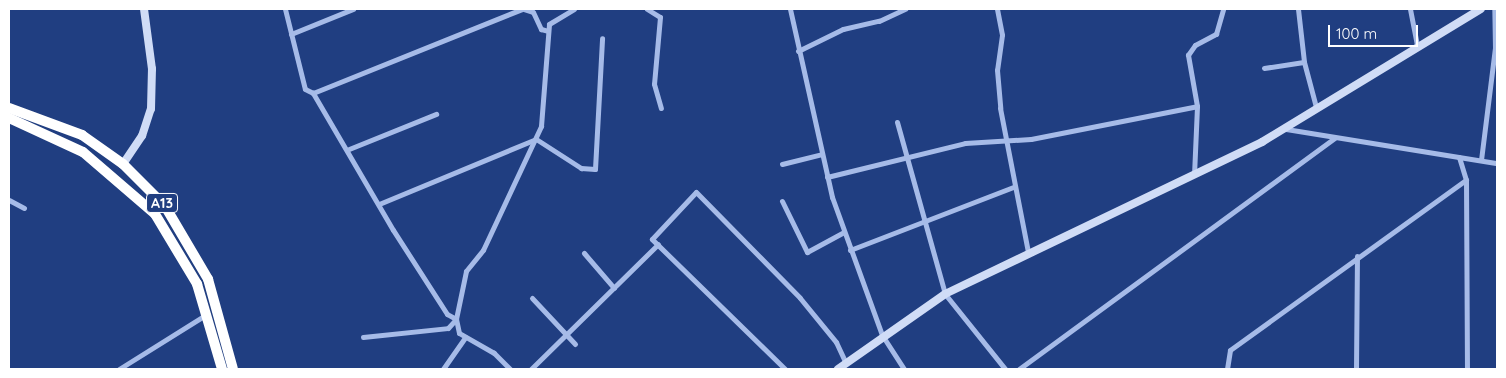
<!DOCTYPE html>
<style>
body{margin:0}
#map{position:relative;width:1506px;height:378px;overflow:hidden;background:#203e81;font-family:Quicksand,sans-serif}
div>[style]{position:absolute}
.street>*{height:5px;margin:-2.5px;padding:0 2.5px;transform-origin:2.5px;border-radius:2.5px;background:#a6bbe8}
.secondary>*{height:8px;margin:-4px;padding:0 4px;transform-origin:4px;border-radius:4px;background:#d0dcf6}
.highway>*{height:10px;margin:-5px;padding:0 5px;transform-origin:5px;border-radius:5px;background:#fff}
span{translate:-50% -50%;white-space:nowrap;text-align:center;line-height:1.15;-webkit-text-stroke:4.5px #203e81;paint-order:stroke}
.shield-label span{padding:1px 4px;background:#203e81;border:1px solid;border-radius:4px;-webkit-text-stroke-width:0}
.shield-label{font-size:14px;color:#fff;font-weight:700}
.frame{position:absolute;inset:0;border:10px solid #fff;pointer-events:none}
.scale{position:absolute;left:1328px;top:25px;width:90px;height:22px;box-sizing:border-box;border:2px solid #fff;border-top:0;padding-left:6px;font-size:15px;line-height:18px;white-space:nowrap;color:#fff;-webkit-text-stroke:4px #203e81;paint-order:stroke}
</style>
<div id="map">
<div class="street">
<div style="left:285px;top:9px;width:82px;rotate:76deg"></div>
<div style="left:305px;top:89px;width:9px;rotate:27deg"></div>
<div style="left:524px;top:9px;width:9px;rotate:18deg"></div>
<div style="left:533px;top:12px;width:19px;rotate:65deg"></div>
<div style="left:541px;top:29px;width:7px;rotate:16deg"></div>
<div style="left:647px;top:9px;width:15px;rotate:32deg"></div>
<div style="left:660px;top:17px;width:67px;rotate:95.1deg"></div>
<div style="left:654px;top:84px;width:25px;rotate:74deg"></div>
<div style="left:790px;top:9px;width:193px;rotate:77.4deg"></div>
<div style="left:832px;top:197px;width:147px;rotate:70.1deg"></div>
<div style="left:882px;top:335px;width:40px;rotate:57.1deg"></div>
<div style="left:997px;top:9px;width:26px;rotate:79deg"></div>
<div style="left:1002px;top:35px;width:35px;rotate:98deg"></div>
<div style="left:997px;top:70px;width:38px;rotate:85deg"></div>
<div style="left:1000px;top:108px;width:147px;rotate:79deg"></div>
<div style="left:1298px;top:9px;width:53px;rotate:83.5deg"></div>
<div style="left:1304px;top:62px;width:47px;rotate:75.1deg"></div>
<div style="left:1410px;top:9px;width:38px;rotate:79deg"></div>
<div style="left:291px;top:34px;width:67px;rotate:-22deg"></div>
<div style="left:798px;top:51px;width:50px;rotate:-26.1deg"></div>
<div style="left:843px;top:29px;width:37px;rotate:-13deg"></div>
<div style="left:879px;top:21px;width:29px;rotate:-25deg"></div>
<div style="left:1264px;top:68px;width:40px;rotate:-8.5deg"></div>
<div style="left:897px;top:122px;width:179px;rotate:74.4deg"></div>
<div style="left:945px;top:294px;width:96px;rotate:51.3deg"></div>
<div style="left:1286px;top:129px;width:214px;rotate:9.2deg"></div>
<div style="left:349px;top:149px;width:94px;rotate:-21.9deg"></div>
<div style="left:1481px;top:160px;width:113px;rotate:-82.9deg"></div>
<div style="left:1495px;top:48px;width:39px;rotate:-91deg"></div>
<div style="left:782px;top:164px;width:41px;rotate:-14deg"></div>
<div style="left:1194px;top:175px;width:69px;rotate:-87.5deg"></div>
<div style="left:1197px;top:106px;width:52px;rotate:-100deg"></div>
<div style="left:1188px;top:55px;width:12px;rotate:-55deg"></div>
<div style="left:1195px;top:45px;width:24px;rotate:-28deg"></div>
<div style="left:1216px;top:34px;width:26px;rotate:-74deg"></div>
<div style="left:827px;top:177px;width:142px;rotate:-13.8deg"></div>
<div style="left:965px;top:143px;width:66px;rotate:-3.5deg"></div>
<div style="left:1031px;top:139px;width:169px;rotate:-11.2deg"></div>
<div style="left:1466px;top:180px;width:189px;rotate:89.7deg"></div>
<div style="left:9px;top:200px;width:17px;rotate:28deg"></div>
<div style="left:782px;top:201px;width:57px;rotate:63.9deg"></div>
<div style="left:807px;top:252px;width:42px;rotate:-28.4deg"></div>
<div style="left:379px;top:204px;width:170px;rotate:-22.5deg"></div>
<div style="left:536px;top:139px;width:54px;rotate:32.8deg"></div>
<div style="left:581px;top:168px;width:14px;rotate:4deg"></div>
<div style="left:595px;top:169px;width:131px;rotate:-86.9deg"></div>
<div style="left:850px;top:250px;width:175px;rotate:-21.1deg"></div>
<div style="left:584px;top:253px;width:46px;rotate:49.4deg"></div>
<div style="left:532px;top:298px;width:63px;rotate:46.9deg"></div>
<div style="left:363px;top:337px;width:85px;rotate:-6deg"></div>
<div style="left:448px;top:328px;width:12px;rotate:-48deg"></div>
<div style="left:456px;top:319px;width:49px;rotate:-78.2deg"></div>
<div style="left:466px;top:271px;width:27px;rotate:-51deg"></div>
<div style="left:483px;top:250px;width:137px;rotate:-64.9deg"></div>
<div style="left:541px;top:126px;width:102px;rotate:-85.5deg"></div>
<div style="left:549px;top:24px;width:29px;rotate:-31deg"></div>
<div style="left:119px;top:369px;width:104px;rotate:-32deg"></div>
<div style="left:443px;top:369px;width:39px;rotate:-55deg"></div>
<div style="left:510px;top:369px;width:23px;rotate:-135deg"></div>
<div style="left:494px;top:353px;width:40px;rotate:-150.3deg"></div>
<div style="left:459px;top:333px;width:14px;rotate:-102deg"></div>
<div style="left:456px;top:319px;width:10px;rotate:-151deg"></div>
<div style="left:447px;top:314px;width:100px;rotate:-122.7deg"></div>
<div style="left:393px;top:230px;width:159px;rotate:-120.3deg"></div>
<div style="left:313px;top:93px;width:225px;rotate:-21.9deg"></div>
<div style="left:531px;top:369px;width:178px;rotate:-44.5deg"></div>
<div style="left:785px;top:369px;width:186px;rotate:-135.7deg"></div>
<div style="left:652px;top:239px;width:64px;rotate:-46.9deg"></div>
<div style="left:696px;top:192px;width:148px;rotate:45.5deg"></div>
<div style="left:800px;top:298px;width:57px;rotate:50.7deg"></div>
<div style="left:836px;top:342px;width:23px;rotate:65deg"></div>
<div style="left:1019px;top:369px;width:391px;rotate:-36.2deg"></div>
<div style="left:1227px;top:369px;width:19px;rotate:-81deg"></div>
<div style="left:1230px;top:350px;width:291px;rotate:-35.8deg"></div>
<div style="left:1466px;top:180px;width:24px;rotate:-107deg"></div>
<div style="left:1356px;top:369px;width:113px;rotate:-89.5deg"></div>
</div>
<div class="secondary">
<div style="left:123px;top:164px;width:34px;rotate:-56deg"></div>
<div style="left:142px;top:136px;width:28px;rotate:-72deg"></div>
<div style="left:151px;top:109px;width:40px;rotate:-88.6deg"></div>
<div style="left:152px;top:69px;width:61px;rotate:-97.6deg"></div>
<div style="left:838px;top:369px;width:131px;rotate:-35deg"></div>
<div style="left:945px;top:294px;width:352px;rotate:-25.6deg"></div>
<div style="left:1262px;top:142px;width:256px;rotate:-31.3deg"></div>
</div>
<div class="highway">
<div style="left:9px;top:108px;width:78px;rotate:20.3deg"></div>
<div style="left:82px;top:135px;width:50px;rotate:35.3deg"></div>
<div style="left:123px;top:164px;width:59px;rotate:45deg"></div>
<div style="left:165px;top:206px;width:85px;rotate:59.5deg"></div>
<div style="left:208px;top:279px;width:93px;rotate:74.5deg"></div>
<div style="left:9px;top:118px;width:81px;rotate:24.7deg"></div>
<div style="left:83px;top:152px;width:95px;rotate:40.7deg"></div>
<div style="left:155px;top:214px;width:82px;rotate:59deg"></div>
<div style="left:197px;top:284px;width:89px;rotate:73.6deg"></div>
</div>
<div class="shield-label">
<span style="left:162px;top:203px">A13</span>
</div>
<div class="frame"></div>
<div class="scale">100 m</div>
</div>
